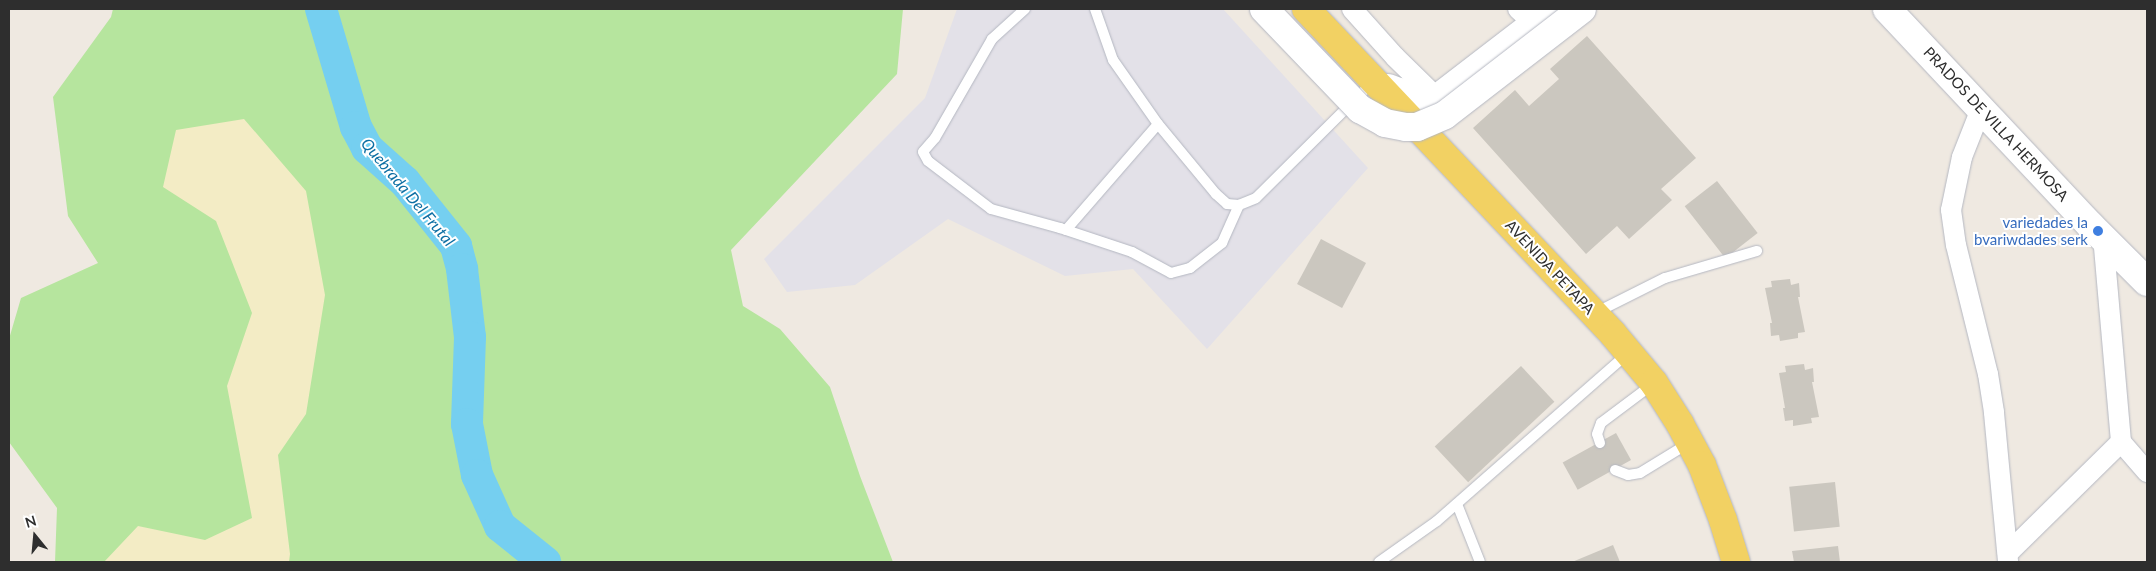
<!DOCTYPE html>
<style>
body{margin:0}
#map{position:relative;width:2156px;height:571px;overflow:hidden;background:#efe9e1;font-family:Lato,sans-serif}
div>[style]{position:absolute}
.industrial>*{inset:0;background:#e3e1e8}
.green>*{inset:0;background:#b6e59e}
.sand>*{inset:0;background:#f3ecc5}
.river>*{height:32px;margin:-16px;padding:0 16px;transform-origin:16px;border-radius:16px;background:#75cff0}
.building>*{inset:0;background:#cbc7bf;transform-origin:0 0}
.roads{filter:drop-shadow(0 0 1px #b4b7c1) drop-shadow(0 0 1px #b4b7c1)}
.service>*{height:10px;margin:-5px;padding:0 5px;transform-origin:5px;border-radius:5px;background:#fff}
.minor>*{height:20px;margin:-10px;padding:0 10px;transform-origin:10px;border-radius:10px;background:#fff}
.secondary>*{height:28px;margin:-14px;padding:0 14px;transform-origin:14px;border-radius:14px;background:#fff}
.primary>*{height:28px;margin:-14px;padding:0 14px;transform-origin:14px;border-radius:14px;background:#f2d163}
.bridges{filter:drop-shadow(0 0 1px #b4b7c1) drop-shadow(0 0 1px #b4b7c1)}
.secondary-bridge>*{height:28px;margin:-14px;padding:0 14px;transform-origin:14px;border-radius:14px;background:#fff}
.dots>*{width:14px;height:14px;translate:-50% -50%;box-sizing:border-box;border:2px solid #fff;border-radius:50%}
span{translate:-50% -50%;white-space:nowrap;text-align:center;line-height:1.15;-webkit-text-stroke:4px #fff;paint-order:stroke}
.street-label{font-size:15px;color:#2e2e2e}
.shop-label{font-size:15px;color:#366cbe}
.right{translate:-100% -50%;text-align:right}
.water-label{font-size:16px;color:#0d6fa3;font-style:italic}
.frame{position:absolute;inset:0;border:10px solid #2e2e2e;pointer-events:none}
.north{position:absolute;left:10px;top:511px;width:50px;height:50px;-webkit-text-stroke:4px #fff;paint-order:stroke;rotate:343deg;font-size:14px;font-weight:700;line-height:20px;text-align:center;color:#2e2e2e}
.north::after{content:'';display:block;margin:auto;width:18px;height:22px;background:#2e2e2e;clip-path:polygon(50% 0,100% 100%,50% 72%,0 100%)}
</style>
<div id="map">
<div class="industrial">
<div style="clip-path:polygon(957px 9px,1223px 9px,1368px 168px,1207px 349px,1133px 269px,1065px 276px,948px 219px,855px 285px,787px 292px,764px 259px,925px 98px)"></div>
</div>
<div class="green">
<div style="clip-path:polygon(113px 9px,903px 9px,897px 74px,731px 250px,743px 306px,780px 329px,830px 387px,860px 476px,893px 562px,55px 562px,57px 508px,9px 442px,9px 339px,21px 298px,98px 263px,68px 216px,53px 97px,111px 17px)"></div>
</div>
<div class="sand">
<div style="clip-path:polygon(244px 119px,306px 191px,325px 295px,306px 414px,278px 455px,290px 554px,289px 562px,104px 562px,138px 526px,205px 540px,252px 518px,227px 386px,252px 313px,216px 221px,163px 187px,176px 130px)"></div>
</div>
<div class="river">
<div style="left:321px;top:9px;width:123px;rotate:73.5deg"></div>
<div style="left:356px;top:127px;width:24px;rotate:62deg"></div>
<div style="left:367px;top:148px;width:51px;rotate:41.8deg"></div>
<div style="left:405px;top:182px;width:82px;rotate:51.4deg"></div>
<div style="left:456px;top:246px;width:24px;rotate:75deg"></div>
<div style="left:462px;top:269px;width:68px;rotate:83.3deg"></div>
<div style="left:470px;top:337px;width:87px;rotate:92deg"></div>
<div style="left:467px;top:424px;width:52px;rotate:78.9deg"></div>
<div style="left:477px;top:475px;width:56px;rotate:65.7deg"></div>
<div style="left:500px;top:526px;width:58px;rotate:38.7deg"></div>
</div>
<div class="building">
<div style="clip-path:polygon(1587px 36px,1696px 158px,1661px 189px,1672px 200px,1629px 239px,1617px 226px,1586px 254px,1473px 128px,1515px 90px,1529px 106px,1559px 79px,1550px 69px)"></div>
<div style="left:1717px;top:181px;width:66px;height:41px;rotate:52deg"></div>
<div style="left:1321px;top:239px;width:51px;height:51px;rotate:28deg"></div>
<div style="clip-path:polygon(1790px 279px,1791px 285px,1799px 283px,1800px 297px,1798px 297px,1805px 332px,1798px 333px,1798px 338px,1780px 341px,1779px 335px,1771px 336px,1770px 323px,1772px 323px,1765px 288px,1772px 287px,1771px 281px)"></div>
<div style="clip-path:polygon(1804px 364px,1805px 370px,1813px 368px,1814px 382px,1812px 382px,1819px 417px,1811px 418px,1812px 423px,1793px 426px,1793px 420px,1785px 421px,1783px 408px,1785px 408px,1779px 373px,1786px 372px,1785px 366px)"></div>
<div style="left:1521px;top:366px;width:49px;height:118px;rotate:47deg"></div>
<div style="left:1616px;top:433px;width:31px;height:61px;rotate:61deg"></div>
<div style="left:1835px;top:482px;width:45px;height:46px;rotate:84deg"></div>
<div style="clip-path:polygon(1613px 545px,1620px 562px,1572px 562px)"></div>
<div style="clip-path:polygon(1838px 546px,1840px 562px,1794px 562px,1792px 551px)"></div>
</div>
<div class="roads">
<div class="service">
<div style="left:1025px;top:9px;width:45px;rotate:137.7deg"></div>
<div style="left:992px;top:39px;width:114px;rotate:119.9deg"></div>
<div style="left:935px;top:138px;width:18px;rotate:131deg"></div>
<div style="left:923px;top:152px;width:10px;rotate:61deg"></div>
<div style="left:928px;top:161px;width:79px;rotate:37.3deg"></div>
<div style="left:991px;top:209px;width:72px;rotate:15.4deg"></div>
<div style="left:1060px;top:228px;width:76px;rotate:18.4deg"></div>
<div style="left:1132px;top:252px;width:44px;rotate:28.3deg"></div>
<div style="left:1171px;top:273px;width:20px;rotate:-15deg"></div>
<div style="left:1190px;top:268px;width:41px;rotate:-38deg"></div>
<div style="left:1222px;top:243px;width:42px;rotate:-65.9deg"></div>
<div style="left:1095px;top:9px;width:54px;rotate:70.6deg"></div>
<div style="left:1113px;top:60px;width:78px;rotate:54.9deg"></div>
<div style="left:1158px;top:124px;width:91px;rotate:50.4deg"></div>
<div style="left:1216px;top:194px;width:15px;rotate:42deg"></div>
<div style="left:1227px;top:204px;width:12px;rotate:5deg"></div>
<div style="left:1239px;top:205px;width:18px;rotate:-22deg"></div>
<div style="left:1256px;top:198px;width:166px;rotate:-44.8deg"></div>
<div style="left:1066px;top:230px;width:140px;rotate:-49deg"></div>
<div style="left:1595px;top:313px;width:78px;rotate:-26.6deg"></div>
<div style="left:1665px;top:278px;width:96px;rotate:-16.4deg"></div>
<div style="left:1600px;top:443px;width:9px;rotate:-108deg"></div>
<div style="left:1597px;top:434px;width:12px;rotate:-70deg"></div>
<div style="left:1601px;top:423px;width:65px;rotate:-36.9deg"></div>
<div style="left:1615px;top:470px;width:14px;rotate:21deg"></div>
<div style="left:1628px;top:475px;width:12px;rotate:-9deg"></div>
<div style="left:1640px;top:473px;width:57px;rotate:-31.5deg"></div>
<div style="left:1457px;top:504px;width:62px;rotate:68.4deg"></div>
<div style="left:1379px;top:562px;width:71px;rotate:-35.3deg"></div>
<div style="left:1437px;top:521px;width:253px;rotate:-41.3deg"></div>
</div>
<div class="minor">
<div style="left:1352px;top:9px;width:64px;rotate:48.1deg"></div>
<div style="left:1395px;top:57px;width:59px;rotate:44.3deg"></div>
<div style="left:1518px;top:9px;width:22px;rotate:43deg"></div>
<div style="left:1981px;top:109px;width:52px;rotate:111.6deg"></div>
<div style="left:1962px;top:157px;width:54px;rotate:101.7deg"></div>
<div style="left:1951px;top:210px;width:35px;rotate:82deg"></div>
<div style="left:1956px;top:245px;width:133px;rotate:76.1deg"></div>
<div style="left:1988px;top:374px;width:39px;rotate:81deg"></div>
<div style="left:1994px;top:413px;width:150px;rotate:84.6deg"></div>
<div style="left:2103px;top:236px;width:207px;rotate:85deg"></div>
<div style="left:2121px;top:442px;width:40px;rotate:49deg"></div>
<div style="left:2008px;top:553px;width:158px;rotate:-44.5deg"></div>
</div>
<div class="secondary">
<div style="left:1887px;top:9px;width:298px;rotate:46.8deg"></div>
<div style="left:2091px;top:226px;width:79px;rotate:45deg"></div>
<div style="left:1388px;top:88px;width:12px;rotate:20deg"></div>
<div style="left:1399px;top:92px;width:21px;rotate:47deg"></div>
<div style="left:1413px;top:107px;width:6px;rotate:18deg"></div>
<div style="left:1419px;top:109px;width:7px;rotate:-16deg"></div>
<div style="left:1426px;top:107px;width:136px;rotate:-37.5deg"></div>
<div style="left:1534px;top:24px;width:29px;rotate:-31deg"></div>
</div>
<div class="primary">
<div style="left:1306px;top:9px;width:447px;rotate:46.6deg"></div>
<div style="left:1613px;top:334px;width:64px;rotate:50.1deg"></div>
<div style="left:1654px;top:383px;width:49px;rotate:57.6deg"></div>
<div style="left:1680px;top:424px;width:47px;rotate:61.8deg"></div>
<div style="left:1702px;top:465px;width:59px;rotate:69.1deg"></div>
<div style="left:1723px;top:520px;width:44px;rotate:72.8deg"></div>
</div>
</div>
<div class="bridges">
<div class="secondary-bridge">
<div style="left:1264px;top:9px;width:139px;rotate:46.2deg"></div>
<div style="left:1360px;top:109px;width:29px;rotate:29deg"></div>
<div style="left:1385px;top:123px;width:21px;rotate:11deg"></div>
<div style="left:1406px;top:127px;width:11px"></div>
<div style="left:1417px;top:127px;width:30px;rotate:-23deg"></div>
<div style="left:1445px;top:115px;width:173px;rotate:-37.7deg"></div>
</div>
</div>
<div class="dots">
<div style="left:2098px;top:231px;background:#3f7fe0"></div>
</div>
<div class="street-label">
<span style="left:1996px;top:124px;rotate:47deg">PRADOS DE VILLA HERMOSA</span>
<span style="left:1550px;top:267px;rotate:47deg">AVENIDA PETAPA</span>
</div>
<div class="shop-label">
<span class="right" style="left:2088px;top:231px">variedades la<br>bvariwdades serk</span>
</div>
<div class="water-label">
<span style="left:408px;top:192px;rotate:50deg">Quebrada Del Frutal</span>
</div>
<div class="frame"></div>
<div class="north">N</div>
</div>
